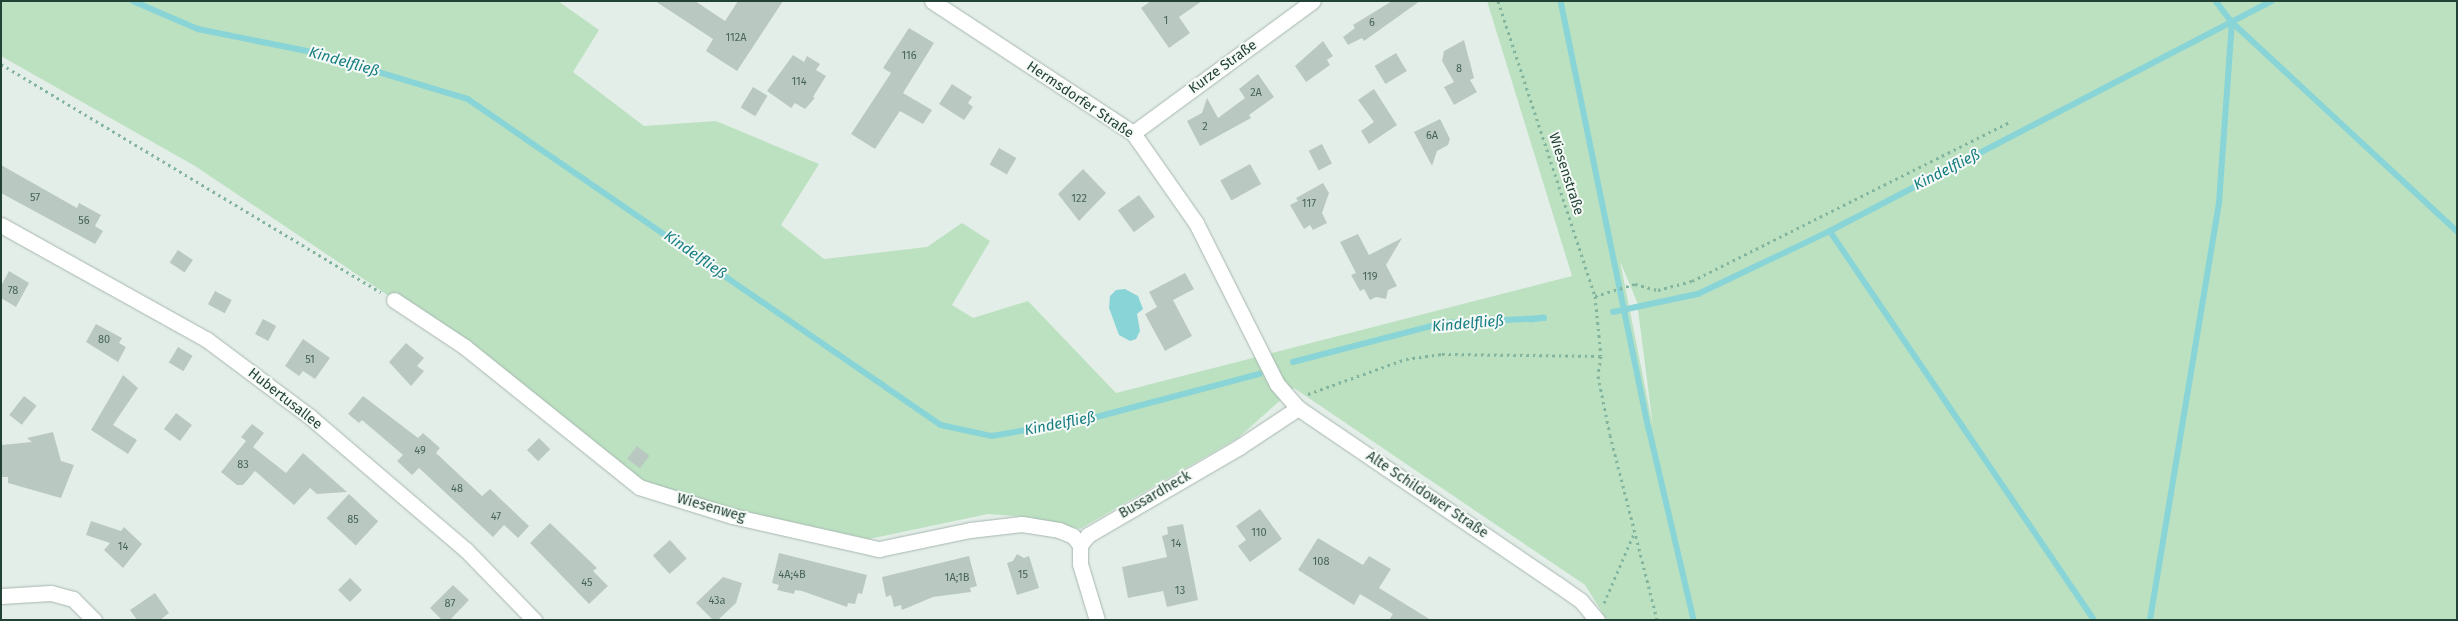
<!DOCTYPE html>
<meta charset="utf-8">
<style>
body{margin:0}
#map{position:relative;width:2458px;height:621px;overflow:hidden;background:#e4eee8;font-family:"Fira Sans",sans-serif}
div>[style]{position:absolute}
.green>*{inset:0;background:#bce1c1}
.water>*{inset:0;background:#89d4d6}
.stream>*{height:5.5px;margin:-2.75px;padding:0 2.75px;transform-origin:2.75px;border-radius:2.75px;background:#89d4d6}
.building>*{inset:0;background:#b9c9c1;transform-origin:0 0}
.path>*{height:3px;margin-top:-1.5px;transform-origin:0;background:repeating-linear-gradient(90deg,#82b49e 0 2.5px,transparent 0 6.5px)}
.roads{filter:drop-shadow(0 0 1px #a6b7af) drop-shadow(0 0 1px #a6b7af)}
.minor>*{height:15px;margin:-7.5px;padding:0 7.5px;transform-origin:7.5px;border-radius:7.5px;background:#fff}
span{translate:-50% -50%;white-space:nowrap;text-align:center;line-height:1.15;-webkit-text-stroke:4px #f5faf7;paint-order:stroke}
.number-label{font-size:11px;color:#486458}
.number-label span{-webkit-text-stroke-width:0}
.street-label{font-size:14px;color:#224235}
.water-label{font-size:15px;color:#177e82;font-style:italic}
.frame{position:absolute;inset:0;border:2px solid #224235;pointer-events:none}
</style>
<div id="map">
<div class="green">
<div style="clip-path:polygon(evenodd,1px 1px,558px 1px,599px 30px,573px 72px,644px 126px,716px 121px,819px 164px,781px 225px,824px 259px,927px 247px,962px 223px,990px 241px,952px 305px,973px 318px,1028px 301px,1116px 393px,1572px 276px,1487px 1px,2457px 1px,2457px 620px,1607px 620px,1585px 585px,1294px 388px,1238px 438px,1080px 529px,1029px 517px,988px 514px,869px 539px,676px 496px,638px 479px,389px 296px,195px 166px,1px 56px,1px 1px,1620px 261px,1637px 302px,1653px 427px,1620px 261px)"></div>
</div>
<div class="water">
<div style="clip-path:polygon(1125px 289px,1138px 296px,1143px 309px,1137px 314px,1140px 331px,1136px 339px,1130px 341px,1119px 335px,1109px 308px,1110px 296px,1116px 290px)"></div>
</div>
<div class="stream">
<div style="left:133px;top:1px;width:71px;rotate:23.3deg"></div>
<div style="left:198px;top:29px;width:116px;rotate:11.4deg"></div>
<div style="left:312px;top:52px;width:163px;rotate:16.8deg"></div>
<div style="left:468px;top:99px;width:574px;rotate:34.58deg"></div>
<div style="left:941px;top:425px;width:52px;rotate:12.2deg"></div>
<div style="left:992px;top:436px;width:98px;rotate:-9.9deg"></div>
<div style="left:1089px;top:419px;width:176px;rotate:-14.8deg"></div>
<div style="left:1561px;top:1px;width:436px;rotate:78.4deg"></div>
<div style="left:1649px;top:428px;width:197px;rotate:76.8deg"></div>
<div style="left:2216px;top:1px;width:26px;rotate:53deg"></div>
<div style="left:2232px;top:22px;width:307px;rotate:42.9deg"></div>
<div style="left:1830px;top:231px;width:470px;rotate:55.8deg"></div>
<div style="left:1613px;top:312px;width:87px;rotate:-12deg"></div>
<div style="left:1698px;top:294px;width:146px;rotate:-25.5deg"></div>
<div style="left:1830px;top:231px;width:498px;rotate:-27.5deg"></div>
<div style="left:1293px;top:362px;width:155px;rotate:-14.6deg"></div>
<div style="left:1443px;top:323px;width:101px;rotate:-2.8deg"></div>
<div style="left:1544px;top:318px;width:13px;rotate:171deg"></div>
<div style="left:2150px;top:620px;width:423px;rotate:-80.6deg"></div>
<div style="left:2219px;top:203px;width:181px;rotate:-85.9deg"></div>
</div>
<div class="building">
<div style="clip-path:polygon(655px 1px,695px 1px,725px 21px,738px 1px,783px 1px,737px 71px,706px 51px,713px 39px)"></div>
<div style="clip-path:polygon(1151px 1px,1202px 1px,1179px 17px,1190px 33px,1169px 48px,1141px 8px)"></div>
<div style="clip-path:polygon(1392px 1px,1420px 1px,1364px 41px,1362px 38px,1348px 45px,1343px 37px,1355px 28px,1353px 25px)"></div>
<div style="clip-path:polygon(909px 28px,934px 43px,903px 93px,932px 110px,923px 124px,900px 111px,875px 149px,851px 134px,891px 73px,883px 68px)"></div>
<div style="clip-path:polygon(1464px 40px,1474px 78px,1470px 80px,1477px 92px,1454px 105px,1444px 87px,1454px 82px,1442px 61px,1444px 51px)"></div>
<div style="clip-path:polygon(1323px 41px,1333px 56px,1327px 60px,1330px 65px,1306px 82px,1295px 66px)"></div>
<div style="left:1396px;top:53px;width:21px;height:25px;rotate:59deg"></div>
<div style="clip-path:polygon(793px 55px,804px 62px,807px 56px,820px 64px,816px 70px,826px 76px,813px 97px,815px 98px,805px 109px,795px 103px,791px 108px,767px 91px)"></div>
<div style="clip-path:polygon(1258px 74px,1274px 97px,1249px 115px,1251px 118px,1200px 146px,1187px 121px,1202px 113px,1207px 98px,1218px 118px,1245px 98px,1239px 89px)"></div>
<div style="clip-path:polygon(952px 84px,972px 97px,968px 103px,973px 107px,964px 120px,939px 104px)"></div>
<div style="left:753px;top:87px;width:17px;height:24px;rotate:31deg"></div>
<div style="clip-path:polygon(1374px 89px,1397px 125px,1369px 144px,1361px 131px,1374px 122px,1358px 100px)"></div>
<div style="clip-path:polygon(1440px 119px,1450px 139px,1448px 145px,1437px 151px,1432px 166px,1414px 132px)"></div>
<div style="left:1322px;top:144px;width:22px;height:15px;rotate:63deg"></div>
<div style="left:999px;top:148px;width:20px;height:19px;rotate:30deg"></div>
<div style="left:1250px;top:164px;width:23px;height:34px;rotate:61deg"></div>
<div style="clip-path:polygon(1px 165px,77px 208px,79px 203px,101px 215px,95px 226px,103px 231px,95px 244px,1px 193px)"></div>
<div style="clip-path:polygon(1083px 169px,1106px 193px,1079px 221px,1058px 194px)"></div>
<div style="clip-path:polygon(1323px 183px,1329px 193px,1322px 213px,1327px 223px,1313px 230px,1310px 225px,1304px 229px,1290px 205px,1298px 201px,1296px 198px)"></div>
<div style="left:1139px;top:195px;width:27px;height:26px;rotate:54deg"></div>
<div style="clip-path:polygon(1358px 234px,1369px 255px,1402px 238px,1386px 265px,1397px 286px,1388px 290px,1386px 299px,1376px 297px,1370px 300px,1364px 289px,1360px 291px,1351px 275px,1356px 273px,1340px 242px)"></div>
<div style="left:178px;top:250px;width:18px;height:15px;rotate:34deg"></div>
<div style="clip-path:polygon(9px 271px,29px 283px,16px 307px,1px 298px,1px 286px)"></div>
<div style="clip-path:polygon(1185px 273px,1194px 289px,1173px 300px,1192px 336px,1165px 351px,1145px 314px,1157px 307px,1149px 292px)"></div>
<div style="left:215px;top:291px;width:19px;height:15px;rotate:28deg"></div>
<div style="left:263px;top:319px;width:15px;height:17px;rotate:28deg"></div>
<div style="clip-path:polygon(96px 324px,122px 338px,119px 343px,126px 347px,118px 362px,86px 342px)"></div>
<div style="clip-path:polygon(303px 339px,330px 358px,315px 379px,303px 371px,299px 376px,285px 366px)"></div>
<div style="clip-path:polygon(406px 343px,424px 358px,417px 366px,424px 371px,411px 386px,389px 362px)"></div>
<div style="left:178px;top:347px;width:17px;height:18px;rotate:31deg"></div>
<div style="clip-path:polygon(123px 375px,138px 388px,113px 425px,137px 440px,128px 454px,91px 430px)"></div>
<div style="left:24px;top:396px;width:16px;height:24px;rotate:38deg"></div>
<div style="clip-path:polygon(363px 396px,418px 438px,423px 433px,440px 448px,436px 453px,482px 496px,490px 489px,529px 526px,518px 538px,504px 525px,493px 537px,419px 468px,412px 475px,397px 461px,403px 455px,362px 420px,359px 423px,348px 414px)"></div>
<div style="left:176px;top:413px;width:20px;height:20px;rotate:37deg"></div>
<div style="clip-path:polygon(252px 424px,264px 433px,253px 447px,286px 473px,303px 453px,347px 492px,317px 494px,310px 488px,294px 505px,255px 471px,243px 485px,237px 485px,221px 472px,246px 441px,241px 437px)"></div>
<div style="clip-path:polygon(53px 432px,61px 461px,74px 465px,61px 498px,8px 483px,8px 477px,1px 477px,1px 445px,32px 442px,27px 438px)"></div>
<div style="left:539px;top:438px;width:16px;height:17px;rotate:45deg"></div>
<div style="left:637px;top:446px;width:16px;height:16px;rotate:38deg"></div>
<div style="left:349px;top:494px;width:40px;height:33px;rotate:43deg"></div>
<div style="clip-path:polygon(1260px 509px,1282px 539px,1250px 562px,1238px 546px,1246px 540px,1236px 526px)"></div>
<div style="clip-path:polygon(91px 521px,121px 531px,124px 527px,142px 544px,123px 568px,104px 550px,110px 543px,86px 535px)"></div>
<div style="clip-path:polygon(550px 523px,597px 568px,593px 571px,608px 586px,589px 604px,530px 543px)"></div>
<div style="clip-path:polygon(1183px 524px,1198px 600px,1167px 607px,1163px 591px,1128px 598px,1122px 567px,1167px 557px,1162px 536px,1168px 534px,1167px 527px)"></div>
<div style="clip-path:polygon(1318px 538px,1363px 565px,1369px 556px,1391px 569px,1379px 588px,1431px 620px,1389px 620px,1393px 614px,1360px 594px,1354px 605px,1298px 570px)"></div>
<div style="left:670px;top:540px;width:25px;height:23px;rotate:48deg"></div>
<div style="clip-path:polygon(779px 553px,867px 575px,862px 594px,858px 593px,855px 604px,848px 603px,847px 607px,802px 591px,795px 590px,794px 594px,777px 590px,779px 585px,772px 583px)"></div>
<div style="clip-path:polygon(1017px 554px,1024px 558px,1029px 556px,1039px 588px,1017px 595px,1007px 563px,1013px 561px)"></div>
<div style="clip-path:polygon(969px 556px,977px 586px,970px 588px,971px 592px,933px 597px,902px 610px,901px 605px,894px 607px,891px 595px,886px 597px,882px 577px)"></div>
<div style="clip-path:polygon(723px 577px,742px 583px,736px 603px,718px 620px,713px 620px,696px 603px)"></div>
<div style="left:350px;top:578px;width:17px;height:17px;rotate:45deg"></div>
<div style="clip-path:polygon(453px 585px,469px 600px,450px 620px,442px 620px,430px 608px)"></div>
<div style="clip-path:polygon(155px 593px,169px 613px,160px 620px,137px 620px,130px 610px)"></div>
</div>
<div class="path">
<div style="left:1498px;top:1px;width:311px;rotate:71.8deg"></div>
<div style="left:1595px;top:296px;width:60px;rotate:84.3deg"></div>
<div style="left:1601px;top:356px;width:20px;rotate:99deg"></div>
<div style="left:1598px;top:376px;width:60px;rotate:78.5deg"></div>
<div style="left:1610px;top:435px;width:191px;rotate:75.7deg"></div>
<div style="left:1px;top:64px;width:443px;rotate:31deg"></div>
<div style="left:1595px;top:296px;width:42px;rotate:-16.7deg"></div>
<div style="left:1635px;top:284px;width:24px;rotate:15deg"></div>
<div style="left:1658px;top:290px;width:35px;rotate:-15deg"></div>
<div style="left:1692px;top:281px;width:355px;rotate:-26.6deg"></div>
<div style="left:1308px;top:394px;width:104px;rotate:-19.7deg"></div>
<div style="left:1406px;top:359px;width:36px;rotate:-8deg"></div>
<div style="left:1442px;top:354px;width:159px;rotate:0.7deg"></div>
<div style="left:1604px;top:603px;width:78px;rotate:-66.7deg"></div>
</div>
<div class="roads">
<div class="minor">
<div style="left:932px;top:1px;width:240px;rotate:33.3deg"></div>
<div style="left:1133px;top:133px;width:110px;rotate:55deg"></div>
<div style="left:1196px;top:223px;width:180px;rotate:63.3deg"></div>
<div style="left:1277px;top:384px;width:32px;rotate:49deg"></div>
<div style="left:1298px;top:408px;width:313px;rotate:34.2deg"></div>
<div style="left:1557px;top:584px;width:29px;rotate:35deg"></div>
<div style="left:1581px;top:601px;width:25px;rotate:50deg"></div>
<div style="left:1133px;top:133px;width:223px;rotate:-36.3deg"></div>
<div style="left:1px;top:225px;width:235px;rotate:29.1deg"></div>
<div style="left:206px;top:339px;width:129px;rotate:36.8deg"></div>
<div style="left:309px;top:416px;width:206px;rotate:40.5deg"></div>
<div style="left:466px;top:550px;width:98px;rotate:45.8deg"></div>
<div style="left:394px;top:300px;width:85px;rotate:33.5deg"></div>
<div style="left:465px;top:347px;width:223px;rotate:38.8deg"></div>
<div style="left:639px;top:487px;width:97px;rotate:17.3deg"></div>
<div style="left:732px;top:516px;width:151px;rotate:12.7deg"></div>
<div style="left:879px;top:549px;width:93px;rotate:-11.8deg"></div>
<div style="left:970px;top:530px;width:52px;rotate:-6.6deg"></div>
<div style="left:1022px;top:524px;width:37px;rotate:9deg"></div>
<div style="left:1059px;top:530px;width:15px;rotate:23deg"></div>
<div style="left:1073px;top:536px;width:11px;rotate:52deg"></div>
<div style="left:1px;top:596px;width:50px;rotate:-3.4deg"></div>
<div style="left:51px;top:593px;width:23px;rotate:15deg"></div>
<div style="left:73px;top:599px;width:30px;rotate:45deg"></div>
<div style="left:1097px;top:620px;width:59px;rotate:-106.9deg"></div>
<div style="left:1080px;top:564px;width:19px;rotate:-90deg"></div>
<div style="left:1080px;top:545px;width:13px;rotate:-51deg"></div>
<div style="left:1088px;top:535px;width:175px;rotate:-30.2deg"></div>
<div style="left:1239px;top:447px;width:71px;rotate:-33.5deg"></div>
</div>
</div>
<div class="number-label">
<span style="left:1166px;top:21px">1</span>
<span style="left:1372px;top:23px">6</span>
<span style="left:736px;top:38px">112A</span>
<span style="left:909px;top:56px">116</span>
<span style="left:1459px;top:69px">8</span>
<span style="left:799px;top:82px">114</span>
<span style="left:1256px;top:93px">2A</span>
<span style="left:1205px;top:127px">2</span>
<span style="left:1432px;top:136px">6A</span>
<span style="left:35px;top:198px">57</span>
<span style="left:1079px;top:199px">122</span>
<span style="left:1309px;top:204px">117</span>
<span style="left:84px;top:221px">56</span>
<span style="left:1370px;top:277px">119</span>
<span style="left:13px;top:291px">78</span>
<span style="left:104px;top:340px">80</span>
<span style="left:310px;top:360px">51</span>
<span style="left:420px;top:451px">49</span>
<span style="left:243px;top:465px">83</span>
<span style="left:457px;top:489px">48</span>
<span style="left:496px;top:517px">47</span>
<span style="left:353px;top:520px">85</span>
<span style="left:1259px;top:533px">110</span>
<span style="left:1176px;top:544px">14</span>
<span style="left:123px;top:547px">14</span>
<span style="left:1321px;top:562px">108</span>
<span style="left:792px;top:575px">4A;4B</span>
<span style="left:1023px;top:575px">15</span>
<span style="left:957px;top:578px">1A;1B</span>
<span style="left:587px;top:583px">45</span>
<span style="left:1180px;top:591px">13</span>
<span style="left:717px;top:601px">43a</span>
<span style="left:450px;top:604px">87</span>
</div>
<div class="street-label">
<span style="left:1223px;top:67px;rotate:-36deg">Kurze Straße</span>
<span style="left:1080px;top:100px;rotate:34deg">Hermsdorfer Straße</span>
<span style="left:1566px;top:174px;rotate:72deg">Wiesenstraße</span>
<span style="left:285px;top:399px;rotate:38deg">Hubertusallee</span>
<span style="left:1155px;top:495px;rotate:-30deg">Bussardheck</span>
<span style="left:1427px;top:495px;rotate:34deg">Alte Schildower Straße</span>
<span style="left:711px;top:508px;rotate:16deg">Wiesenweg</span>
</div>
<div class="water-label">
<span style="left:344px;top:62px;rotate:16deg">Kindelfließ</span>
<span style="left:1947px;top:170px;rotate:-27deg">Kindelfließ</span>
<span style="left:695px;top:255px;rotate:35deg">Kindelfließ</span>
<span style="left:1468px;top:324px;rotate:-5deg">Kindelfließ</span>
<span style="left:1060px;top:424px;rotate:-11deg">Kindelfließ</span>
</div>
<div class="frame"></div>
</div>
